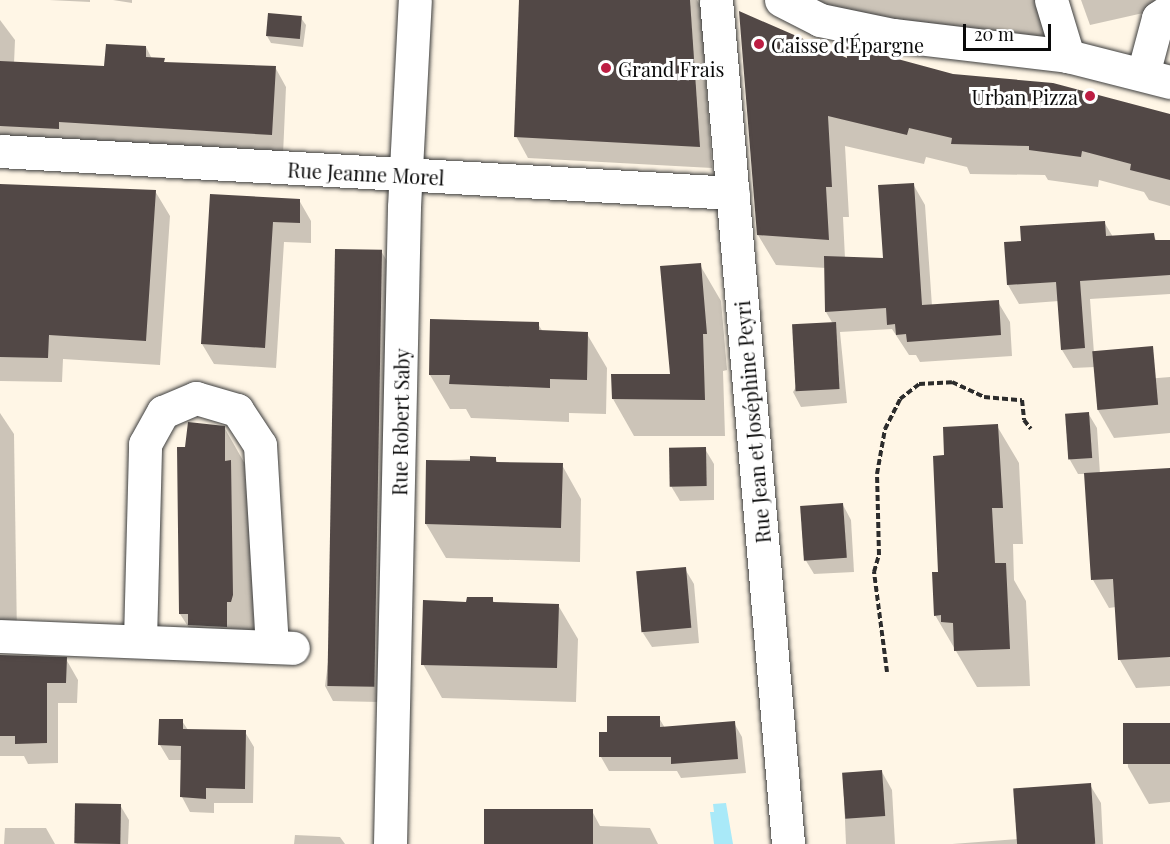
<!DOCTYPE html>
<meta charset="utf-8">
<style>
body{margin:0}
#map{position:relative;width:1170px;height:844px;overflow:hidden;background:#fff6e6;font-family:"Playfair Display",serif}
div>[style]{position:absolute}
.water>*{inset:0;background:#a9e9f8}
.shadow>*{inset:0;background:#0003}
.building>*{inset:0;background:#524846;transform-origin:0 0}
.path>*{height:4px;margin-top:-2px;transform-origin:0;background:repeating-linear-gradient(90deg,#2c2c2c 0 6px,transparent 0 9px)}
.roads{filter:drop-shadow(0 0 2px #3d3d3d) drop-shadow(0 0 2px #3d3d3d)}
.minor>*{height:33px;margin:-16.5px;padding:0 16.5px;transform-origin:16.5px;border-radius:16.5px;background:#fff}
.tertiary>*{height:33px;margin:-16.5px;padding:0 16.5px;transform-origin:16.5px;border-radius:16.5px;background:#fff}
.dots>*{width:16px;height:16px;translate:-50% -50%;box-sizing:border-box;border:3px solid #fff;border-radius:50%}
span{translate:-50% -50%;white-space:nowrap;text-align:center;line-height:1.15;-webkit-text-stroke:6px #fff;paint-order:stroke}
.poi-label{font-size:20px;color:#0a0a0a}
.left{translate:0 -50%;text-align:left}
.right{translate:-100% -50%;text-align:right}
.street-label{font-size:20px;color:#0a0a0a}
.scale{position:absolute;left:963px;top:24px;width:88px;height:27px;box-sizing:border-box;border:3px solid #0a0a0a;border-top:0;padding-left:8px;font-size:18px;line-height:21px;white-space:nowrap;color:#0a0a0a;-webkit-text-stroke:4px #fff;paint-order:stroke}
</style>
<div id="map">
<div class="water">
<div style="clip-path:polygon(726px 803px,733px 844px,714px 844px,710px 812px,714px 812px,713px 804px)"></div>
</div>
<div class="shadow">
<div style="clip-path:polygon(49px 0,90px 0,90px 2px)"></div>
<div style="clip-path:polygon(113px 0,132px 0,132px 3px)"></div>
<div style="clip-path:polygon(520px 0,697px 0,701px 7px,712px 168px,528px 158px,516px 136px)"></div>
<div style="clip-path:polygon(809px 0,1045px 0,1051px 44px,861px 15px)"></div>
<div style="clip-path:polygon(1081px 0,1170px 0,1170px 7px,1090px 25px)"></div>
<div style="clip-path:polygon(301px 18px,306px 25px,303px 47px,271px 43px,267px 36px)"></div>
<div style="clip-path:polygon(0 20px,15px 40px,14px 64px,106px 67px,146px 47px,152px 59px,166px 63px,275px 67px,286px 87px,283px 155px,0 146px)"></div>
<div style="clip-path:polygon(848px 60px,1170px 115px,1170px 206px,1149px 200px,1144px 192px,1099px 180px,1098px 187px,1048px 180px,1045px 175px,970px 174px,967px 167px,926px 157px,924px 164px,845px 146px,849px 217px,843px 217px,845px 258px,884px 259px,913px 184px,925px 205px,932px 306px,998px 302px,1010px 322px,1012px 356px,920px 362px,916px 355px,909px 355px,892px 329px,840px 332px,847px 403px,801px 407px,793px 392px,833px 324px,826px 312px,826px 268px,776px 265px,758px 235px)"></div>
<div style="clip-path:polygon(0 185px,155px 191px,170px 216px,160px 365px,63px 359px,62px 382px,0 381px)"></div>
<div style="clip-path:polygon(211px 195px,299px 200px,311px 221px,311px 243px,284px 242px,276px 368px,214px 364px,202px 344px)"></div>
<div style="clip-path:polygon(1104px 222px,1113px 237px,1153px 234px,1157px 242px,1170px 241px,1170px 294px,1090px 299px,1095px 367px,1073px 368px,1062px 350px,1059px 301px,1019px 304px,1008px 285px,1022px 242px)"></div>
<div style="clip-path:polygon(381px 251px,390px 266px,378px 702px,333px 701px,325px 686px)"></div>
<div style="clip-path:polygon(700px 265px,721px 301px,727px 370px,723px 371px,725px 436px,634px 436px,613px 399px,671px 375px)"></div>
<div style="clip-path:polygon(538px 324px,543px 332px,587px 334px,607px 368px,606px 414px,569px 413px,569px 422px,471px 418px,466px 409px,450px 409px,430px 375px)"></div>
<div style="clip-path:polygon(1170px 377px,1170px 433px,1114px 438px,1098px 410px,1096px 383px)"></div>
<div style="clip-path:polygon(0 413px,14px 434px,17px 638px,0 643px)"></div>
<div style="clip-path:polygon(1088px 413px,1097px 428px,1100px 474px,1170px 469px,1170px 686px,1136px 688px,1120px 660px,1116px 607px,1109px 608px,1093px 580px,1085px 474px,1078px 474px,1070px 460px)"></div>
<div style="clip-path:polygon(997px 426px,1019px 463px,1023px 544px,1013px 544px,1014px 580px,1026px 601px,1030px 686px,977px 687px,935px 615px,946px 457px)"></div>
<div style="clip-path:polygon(224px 427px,245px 464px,246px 489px,251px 499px,254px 633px,247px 639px,247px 663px,211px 662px,180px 614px,187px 448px)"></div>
<div style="clip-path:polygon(705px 449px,714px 464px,714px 500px,680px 501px,671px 486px)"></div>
<div style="clip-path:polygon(495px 458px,498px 463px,562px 465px,581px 499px,580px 562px,446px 558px,426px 524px,428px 461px)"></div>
<div style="clip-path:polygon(843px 505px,851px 520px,854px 572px,814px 574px,805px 559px)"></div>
<div style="clip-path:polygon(685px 569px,694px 584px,699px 643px,652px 647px,643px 633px)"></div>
<div style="clip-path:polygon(492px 599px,495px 604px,558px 605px,578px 639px,576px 702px,442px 698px,423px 664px,468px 603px)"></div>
<div style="clip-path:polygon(0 656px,66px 659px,78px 680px,77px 703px,58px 703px,58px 763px,28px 764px,24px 756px,0 756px)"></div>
<div style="clip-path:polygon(659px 718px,665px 728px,734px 723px,742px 737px,746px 773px,681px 778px,677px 771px,609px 771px,601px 757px,609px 733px)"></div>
<div style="clip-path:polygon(182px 721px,188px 730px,245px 732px,254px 747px,253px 803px,214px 803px,214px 813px,190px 812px,182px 797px,182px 760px,169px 760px,160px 745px)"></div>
<div style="clip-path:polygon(1170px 724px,1170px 802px,1149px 804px,1128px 767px,1125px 727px)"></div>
<div style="clip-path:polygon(882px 772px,892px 790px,895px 844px,846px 844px,843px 774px)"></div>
<div style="clip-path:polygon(1090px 785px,1101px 803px,1103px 844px,952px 844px,1019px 839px)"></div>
<div style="clip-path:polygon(120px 805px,129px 820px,128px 844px,76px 844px)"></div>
<div style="clip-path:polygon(592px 811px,600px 826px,650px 828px,658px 844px,485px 844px)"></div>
<div style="clip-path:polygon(5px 828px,46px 828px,55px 844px,4px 844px)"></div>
<div style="clip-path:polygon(295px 835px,340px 837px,345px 844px,294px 844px)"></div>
</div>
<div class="building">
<div style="clip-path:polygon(519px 0,690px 0,700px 147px,514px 137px)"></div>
<div style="clip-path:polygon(739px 11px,847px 58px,846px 45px,953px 74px,1053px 83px,1170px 114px,1170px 180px,1130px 170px,1131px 164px,1082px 151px,1081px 157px,1029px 150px,1029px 146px,951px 144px,952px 138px,909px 128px,907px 135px,828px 116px,832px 187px,826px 187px,829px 240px,757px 235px)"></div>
<div style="left:268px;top:13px;width:34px;height:23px;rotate:5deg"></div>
<div style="clip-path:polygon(106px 44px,146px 46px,146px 57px,165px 58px,164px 62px,276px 66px,272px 135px,59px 122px,59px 129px,0 126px,0 61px,104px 66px)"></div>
<div style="clip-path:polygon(914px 183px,922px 305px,999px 300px,1001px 335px,907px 342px,906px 334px,896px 335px,895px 324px,887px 325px,886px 308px,825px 312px,824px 256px,883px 258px,878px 185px)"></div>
<div style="clip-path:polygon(0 184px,156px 190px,146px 341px,49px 335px,48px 358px,0 357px)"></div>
<div style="clip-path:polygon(210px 194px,300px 199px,300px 223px,273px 222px,265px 348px,201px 344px)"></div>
<div style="clip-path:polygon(1105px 221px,1106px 236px,1154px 233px,1155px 240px,1170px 240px,1170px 275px,1080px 281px,1085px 348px,1061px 350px,1056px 282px,1007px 285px,1004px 242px,1021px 241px,1020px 226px)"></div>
<div style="left:335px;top:249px;width:47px;height:437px;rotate:1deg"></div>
<div style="clip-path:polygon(701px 263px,707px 334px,703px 334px,705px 400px,612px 399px,611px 374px,670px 374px,660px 266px)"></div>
<div style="clip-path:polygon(430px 319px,539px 322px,539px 330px,588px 332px,587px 380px,550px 379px,550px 388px,449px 384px,450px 375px,429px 375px)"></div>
<div style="left:836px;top:322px;width:67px;height:44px;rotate:87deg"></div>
<div style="left:1153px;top:346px;width:59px;height:61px;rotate:85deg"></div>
<div style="left:1089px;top:412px;width:46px;height:24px;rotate:86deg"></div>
<div style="clip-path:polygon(188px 422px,225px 426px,225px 461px,231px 460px,233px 595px,231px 602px,227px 602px,227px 627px,188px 625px,188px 614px,179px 614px,177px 447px,185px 447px)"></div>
<div style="clip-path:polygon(998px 424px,1003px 508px,992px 508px,995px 563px,1006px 563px,1010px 649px,954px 651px,953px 623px,941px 622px,941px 615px,934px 616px,932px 572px,938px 572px,933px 456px,944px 455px,943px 427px)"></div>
<div style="left:706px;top:447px;width:39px;height:37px;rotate:89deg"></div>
<div style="clip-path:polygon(470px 456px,496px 457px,496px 462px,563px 463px,561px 528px,425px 524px,426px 460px,470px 461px)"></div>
<div style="clip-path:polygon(1170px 468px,1170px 657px,1118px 660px,1113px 579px,1091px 580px,1084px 473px)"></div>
<div style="left:843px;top:503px;width:55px;height:43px;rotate:86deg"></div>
<div style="left:686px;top:567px;width:61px;height:50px;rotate:85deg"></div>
<div style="clip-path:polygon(467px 597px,493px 597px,493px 602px,559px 604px,557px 668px,421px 665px,423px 600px,466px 602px)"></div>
<div style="clip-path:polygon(0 655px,67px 657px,66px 683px,47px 683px,47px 743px,15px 744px,15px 736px,0 736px)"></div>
<div style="clip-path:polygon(607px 716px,660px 716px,660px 727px,735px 721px,738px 759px,671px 764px,671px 757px,599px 757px,599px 732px,607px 732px)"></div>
<div style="clip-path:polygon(159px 719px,183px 719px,183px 729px,246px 730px,245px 789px,206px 788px,206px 799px,180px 797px,181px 746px,158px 745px)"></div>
<div style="left:1170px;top:723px;width:41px;height:47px;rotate:90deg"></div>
<div style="left:882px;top:770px;width:46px;height:40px;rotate:86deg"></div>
<div style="left:1091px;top:783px;width:61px;height:78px;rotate:86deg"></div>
<div style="left:121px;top:804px;width:40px;height:46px;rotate:91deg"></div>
<div style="left:484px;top:809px;width:109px;height:35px"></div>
</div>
<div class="path">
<div style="left:887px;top:672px;width:101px;rotate:-97.4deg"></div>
<div style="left:874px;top:572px;width:18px;rotate:-74deg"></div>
<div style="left:879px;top:555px;width:81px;rotate:-91.4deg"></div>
<div style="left:877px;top:474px;width:46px;rotate:-79.9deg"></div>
<div style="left:885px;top:429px;width:34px;rotate:-63deg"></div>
<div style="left:900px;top:399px;width:24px;rotate:-38deg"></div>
<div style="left:919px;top:384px;width:33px;rotate:-3deg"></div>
<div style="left:952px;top:382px;width:35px;rotate:25deg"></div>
<div style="left:984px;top:397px;width:38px;rotate:5deg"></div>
<div style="left:1022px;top:400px;width:20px;rotate:84deg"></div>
<div style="left:1024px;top:420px;width:11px;rotate:52deg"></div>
</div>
<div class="roads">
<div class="minor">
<div style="left:716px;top:0;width:847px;rotate:85.12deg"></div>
<div style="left:1051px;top:0;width:59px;rotate:73.1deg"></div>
<div style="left:1143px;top:74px;width:58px;rotate:-75deg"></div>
<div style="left:1158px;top:18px;width:14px;rotate:-34deg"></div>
<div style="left:0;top:151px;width:734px;rotate:3.28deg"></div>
<div style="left:0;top:636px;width:293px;rotate:2.3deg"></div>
<div style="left:140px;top:640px;width:196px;rotate:-88.5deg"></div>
<div style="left:145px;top:444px;width:37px;rotate:-61deg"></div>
<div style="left:163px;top:412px;width:36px;rotate:-23deg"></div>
<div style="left:196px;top:398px;width:43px;rotate:16.3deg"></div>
<div style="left:237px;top:410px;width:42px;rotate:56.7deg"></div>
<div style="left:260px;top:445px;width:202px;rotate:86.6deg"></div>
<div style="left:390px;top:844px;width:637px;rotate:-88.74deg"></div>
<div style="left:404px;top:207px;width:207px;rotate:-87deg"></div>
</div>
<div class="tertiary">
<div style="left:781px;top:0;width:44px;rotate:27.1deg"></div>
<div style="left:820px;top:20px;width:75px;rotate:11.6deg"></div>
<div style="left:893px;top:35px;width:176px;rotate:6.8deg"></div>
<div style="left:1068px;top:56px;width:105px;rotate:14.3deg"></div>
</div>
</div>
<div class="dots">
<div style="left:759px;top:44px;background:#bd1e43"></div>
<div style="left:606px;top:68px;background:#bd1e43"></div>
<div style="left:1090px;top:96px;background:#bd1e43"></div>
</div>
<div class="poi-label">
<span class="left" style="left:771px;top:44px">Caisse d'Épargne</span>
<span class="left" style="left:618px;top:68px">Grand Frais</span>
<span class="right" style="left:1078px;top:96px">Urban Pizza</span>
</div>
<div class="street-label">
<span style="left:366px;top:173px;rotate:3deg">Rue Jeanne Morel</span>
<span style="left:400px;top:422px;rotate:-89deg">Rue Robert Saby</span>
<span style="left:752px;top:422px;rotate:-95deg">Rue Jean et Joséphine Peyri</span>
</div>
<div class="scale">20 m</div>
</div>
